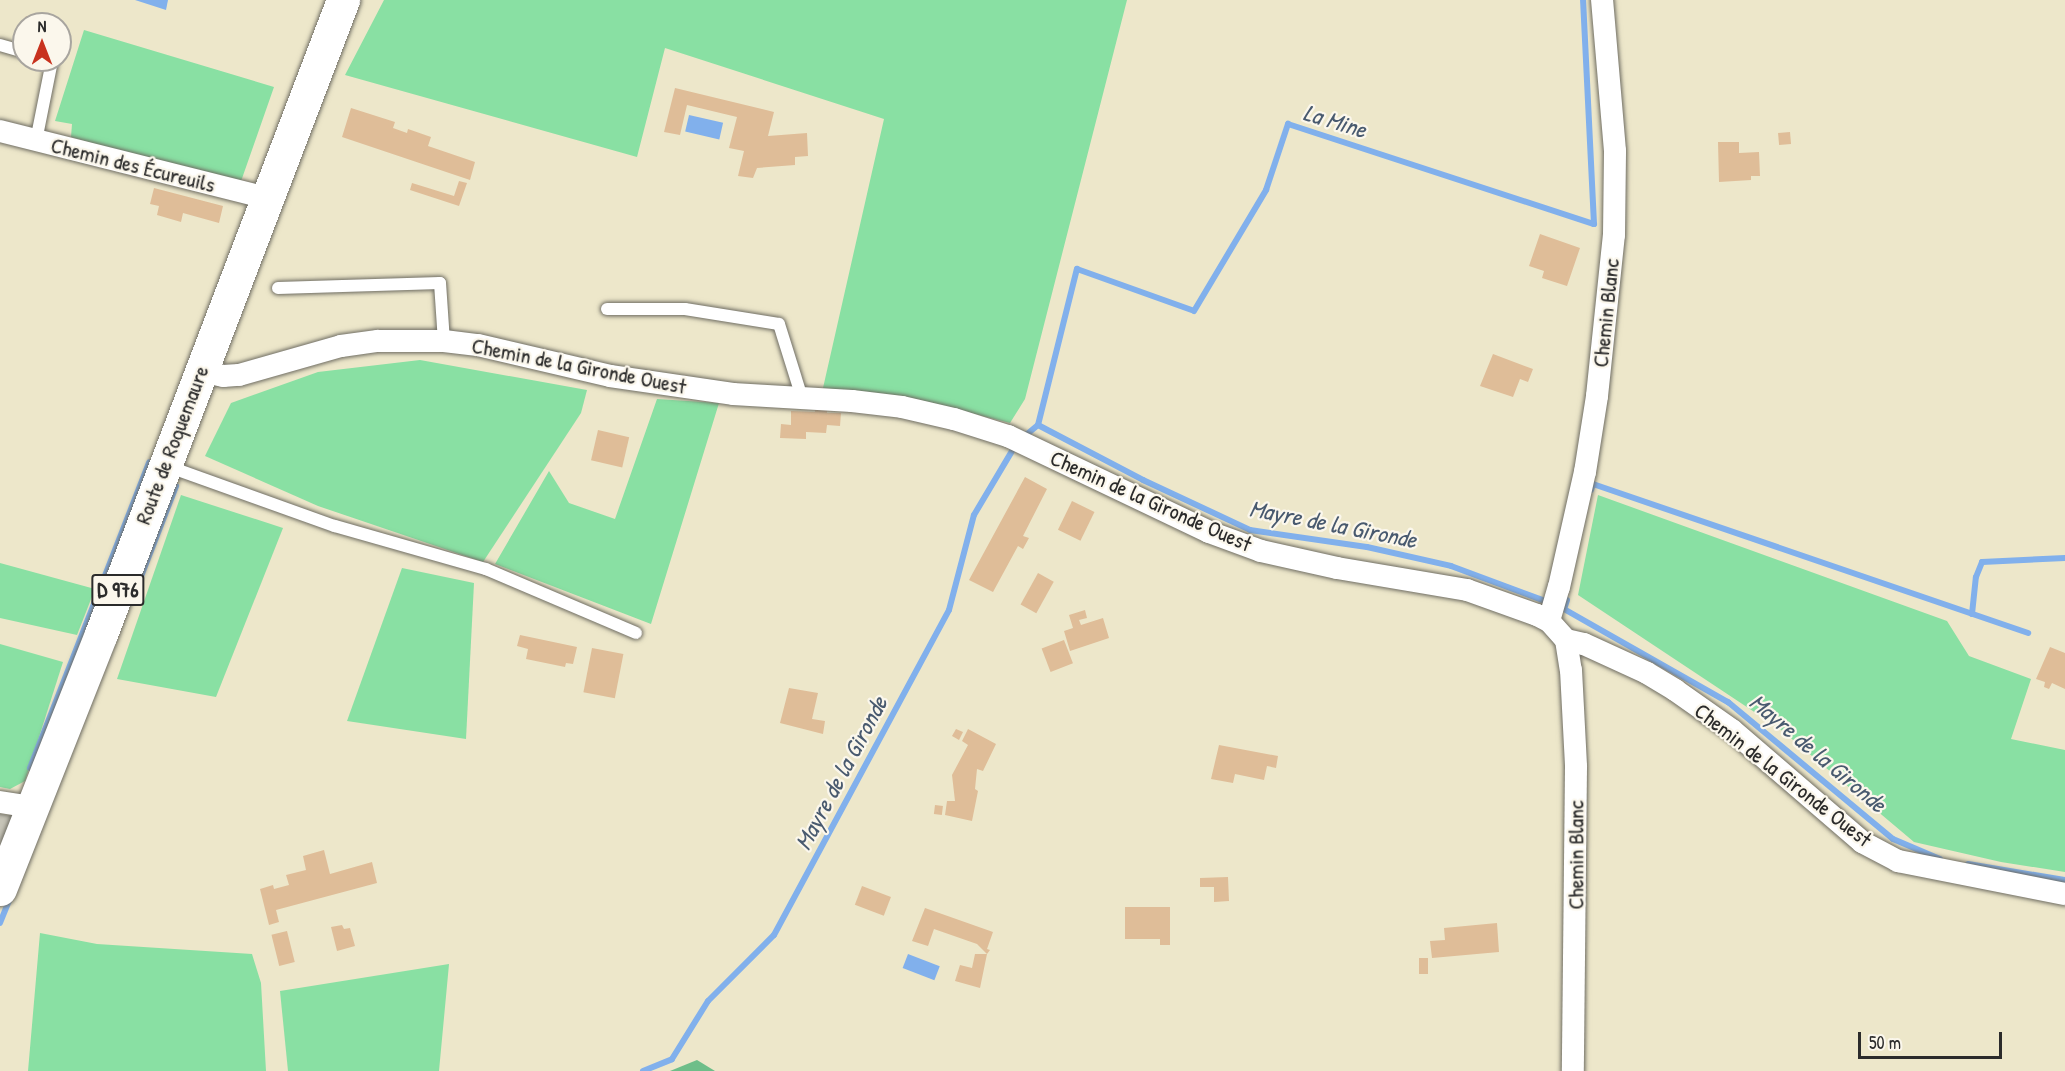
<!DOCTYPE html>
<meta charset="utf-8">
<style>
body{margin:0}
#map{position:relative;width:2065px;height:1071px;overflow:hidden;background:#ede7ca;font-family:"Patrick Hand",sans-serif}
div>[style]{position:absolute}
.industrial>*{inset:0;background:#c7c5b8}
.green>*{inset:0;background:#89e0a3}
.forest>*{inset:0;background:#6ebe89}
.water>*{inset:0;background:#81b0ec;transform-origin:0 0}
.stream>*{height:6px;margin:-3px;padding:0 3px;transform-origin:3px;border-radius:3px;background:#81b0ec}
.building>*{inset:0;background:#dfbd98;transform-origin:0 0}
.roads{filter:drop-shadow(0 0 2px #6f6d63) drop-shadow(0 0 2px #6f6d63)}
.service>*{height:12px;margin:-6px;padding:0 6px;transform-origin:6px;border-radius:6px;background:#fff}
.minor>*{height:22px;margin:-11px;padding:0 11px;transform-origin:11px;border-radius:11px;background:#fff}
.primary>*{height:33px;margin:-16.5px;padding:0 16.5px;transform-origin:16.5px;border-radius:16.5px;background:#fff}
span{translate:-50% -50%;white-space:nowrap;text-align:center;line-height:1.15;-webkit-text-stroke:4.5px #fbf7ec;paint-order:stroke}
.shield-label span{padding:2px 4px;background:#fbf7ec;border:2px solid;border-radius:4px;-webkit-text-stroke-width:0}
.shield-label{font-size:21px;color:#2b2b2b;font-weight:700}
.street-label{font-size:22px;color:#2b2b2b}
.water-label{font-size:24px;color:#495a6f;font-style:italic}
.north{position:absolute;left:12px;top:12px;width:60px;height:60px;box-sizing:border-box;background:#fbf7ec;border:2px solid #a8a59f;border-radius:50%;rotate:0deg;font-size:16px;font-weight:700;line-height:24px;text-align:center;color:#2b2b2b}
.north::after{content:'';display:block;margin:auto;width:21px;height:27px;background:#c8321e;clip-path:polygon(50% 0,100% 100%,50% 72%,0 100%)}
.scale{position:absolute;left:1858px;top:1032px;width:144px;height:27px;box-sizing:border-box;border:3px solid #2b2b2b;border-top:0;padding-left:8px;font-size:18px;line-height:21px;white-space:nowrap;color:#2b2b2b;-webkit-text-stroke:4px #fbf7ec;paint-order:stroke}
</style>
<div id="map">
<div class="industrial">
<div style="clip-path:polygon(0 814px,17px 817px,0 858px)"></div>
</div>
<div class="green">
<div style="clip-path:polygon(384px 0,1127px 0,1025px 399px,1010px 423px,916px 399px,823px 388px,884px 119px,665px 48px,637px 157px,345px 75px)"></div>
<div style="clip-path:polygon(84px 30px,274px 87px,239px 187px,71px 137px,72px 124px,55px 121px)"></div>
<div style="clip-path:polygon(420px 360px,587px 390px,581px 413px,483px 562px,318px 506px,205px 456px,231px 403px,318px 372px)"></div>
<div style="clip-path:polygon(657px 399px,719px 403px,651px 624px,495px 564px,549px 471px,569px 503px,615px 519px)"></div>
<div style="clip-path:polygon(181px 495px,283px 528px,216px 697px,117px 679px)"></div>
<div style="clip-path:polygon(1598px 495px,1947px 621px,1969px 656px,2031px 679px,2011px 739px,2065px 750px,2065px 872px,2001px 862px,1914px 842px,1780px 729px,1578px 595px)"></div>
<div style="clip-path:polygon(0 563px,95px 589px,77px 635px,0 618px)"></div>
<div style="clip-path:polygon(402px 568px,474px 583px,466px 739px,347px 721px)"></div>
<div style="clip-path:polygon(0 644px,63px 662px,25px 781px,10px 789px,0 787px)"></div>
<div style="clip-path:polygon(40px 933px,97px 944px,252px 954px,261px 983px,266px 1071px,28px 1071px)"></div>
<div style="clip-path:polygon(449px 964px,439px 1071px,288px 1071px,280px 991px)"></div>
</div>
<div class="forest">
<div style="clip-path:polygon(697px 1060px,715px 1071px,670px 1071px)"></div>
</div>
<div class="water">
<div style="clip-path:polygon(135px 0,168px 0,166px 10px)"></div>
<div style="left:689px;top:115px;width:35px;height:17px;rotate:13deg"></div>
<div style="left:908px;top:954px;width:34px;height:15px;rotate:21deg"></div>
</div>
<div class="stream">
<div style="left:1038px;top:425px;width:161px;rotate:-76deg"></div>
<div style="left:1077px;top:269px;width:124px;rotate:19.7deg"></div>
<div style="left:1194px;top:311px;width:141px;rotate:-59.2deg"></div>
<div style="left:1266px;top:190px;width:70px;rotate:-71.6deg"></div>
<div style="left:1288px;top:124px;width:322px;rotate:18.1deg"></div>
<div style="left:1594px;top:224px;width:224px;rotate:-92.8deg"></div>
<div style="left:1038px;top:425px;width:119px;rotate:27.6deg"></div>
<div style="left:1143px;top:480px;width:118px;rotate:25deg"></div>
<div style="left:1250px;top:530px;width:118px;rotate:8.3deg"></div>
<div style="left:1367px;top:547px;width:86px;rotate:12.7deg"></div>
<div style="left:1451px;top:566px;width:100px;rotate:20.4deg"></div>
<div style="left:1026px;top:435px;width:16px;rotate:-40deg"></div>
<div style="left:1591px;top:490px;width:6px;rotate:-72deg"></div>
<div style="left:1593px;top:484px;width:460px;rotate:18.9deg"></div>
<div style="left:133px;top:597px;width:119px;rotate:-68.8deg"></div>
<div style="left:1567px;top:600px;width:9px;rotate:108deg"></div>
<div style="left:1564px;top:609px;width:189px;rotate:29.6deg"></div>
<div style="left:1728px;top:702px;width:214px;rotate:39.7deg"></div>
<div style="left:1893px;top:839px;width:51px;rotate:23.1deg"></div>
<div style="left:1972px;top:614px;width:37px;rotate:-84deg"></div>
<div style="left:1976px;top:577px;width:16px;rotate:-68deg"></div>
<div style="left:1982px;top:562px;width:83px;rotate:-2.8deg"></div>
<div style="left:30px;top:768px;width:328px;rotate:-68.7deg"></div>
<div style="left:1968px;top:864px;width:98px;rotate:9.4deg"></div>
<div style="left:0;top:923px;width:29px;rotate:-68deg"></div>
<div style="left:643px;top:1071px;width:31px;rotate:-22deg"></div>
<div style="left:672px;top:1059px;width:68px;rotate:-58.2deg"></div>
<div style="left:708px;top:1001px;width:93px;rotate:-45deg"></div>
<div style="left:774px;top:935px;width:369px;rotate:-61.7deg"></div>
<div style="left:949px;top:610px;width:98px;rotate:-75.3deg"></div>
<div style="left:974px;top:515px;width:74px;rotate:-59.3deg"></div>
</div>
<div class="building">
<div style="clip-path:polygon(26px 16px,50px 24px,24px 24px,24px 41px,17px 39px)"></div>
<div style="clip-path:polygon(675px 88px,774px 112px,768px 136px,807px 133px,808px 156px,795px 157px,795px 165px,757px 168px,753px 178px,738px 176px,744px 151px,729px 148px,737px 117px,687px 105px,680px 135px,664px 132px)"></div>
<div style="clip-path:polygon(351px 108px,395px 122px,393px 128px,407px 133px,408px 129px,431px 137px,428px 146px,475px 162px,470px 180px,342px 137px)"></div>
<div style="left:1790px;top:132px;width:12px;height:12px;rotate:85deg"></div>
<div style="clip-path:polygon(1718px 142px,1739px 142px,1739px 153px,1759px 152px,1760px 176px,1751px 176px,1751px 180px,1719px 182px)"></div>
<div style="clip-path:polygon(459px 181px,467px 183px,459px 206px,410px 190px,412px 183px,454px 196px)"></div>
<div style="clip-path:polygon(154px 188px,223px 206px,219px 223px,183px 213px,181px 222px,157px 215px,159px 206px,150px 204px)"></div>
<div style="clip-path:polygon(1540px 234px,1580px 248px,1567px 286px,1542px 278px,1544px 271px,1529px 266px)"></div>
<div style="clip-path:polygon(1493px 354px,1533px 369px,1528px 382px,1520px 379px,1513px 397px,1480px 386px)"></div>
<div style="clip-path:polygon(815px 406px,827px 407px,827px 413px,841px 413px,840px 426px,827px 425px,826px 433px,806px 432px,806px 439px,780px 438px,781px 424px,791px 425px,791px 411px,815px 412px)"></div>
<div style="left:598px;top:430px;width:32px;height:31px;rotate:13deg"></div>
<div style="clip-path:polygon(1025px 477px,1047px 489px,1023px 536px,1029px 538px,1023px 549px,1018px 546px,993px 592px,969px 580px)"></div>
<div style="left:1072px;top:501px;width:25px;height:32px;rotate:26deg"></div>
<div style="left:1038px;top:573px;width:18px;height:36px;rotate:29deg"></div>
<div style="clip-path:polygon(1085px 610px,1087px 618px,1079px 620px,1081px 625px,1103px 618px,1109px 638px,1070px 651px,1064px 631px,1073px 628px,1069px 615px)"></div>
<div style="clip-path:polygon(520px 635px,577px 647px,573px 664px,566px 663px,565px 667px,526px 659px,528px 649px,517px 646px)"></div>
<div style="left:1064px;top:640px;width:25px;height:24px;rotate:69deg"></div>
<div style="clip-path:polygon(2050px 647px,2065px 653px,2065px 689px,2052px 683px,2049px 689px,2044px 687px,2045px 682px,2036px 679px)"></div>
<div style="left:592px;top:648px;width:32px;height:45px;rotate:11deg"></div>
<div style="clip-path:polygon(789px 688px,818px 693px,812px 719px,825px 721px,823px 734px,780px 723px)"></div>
<div style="clip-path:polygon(956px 729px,963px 732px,959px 740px,952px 736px)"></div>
<div style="clip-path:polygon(968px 729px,996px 744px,983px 771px,977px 769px,975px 789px,978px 791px,972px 821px,945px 815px,947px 801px,955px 801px,952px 775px,968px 745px,962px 741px)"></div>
<div style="clip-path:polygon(1219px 745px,1278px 756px,1276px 768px,1267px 766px,1264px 780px,1235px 774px,1233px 783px,1211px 779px)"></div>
<div style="left:935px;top:805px;width:8px;height:9px;rotate:7deg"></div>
<div style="clip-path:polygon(324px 850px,330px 874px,372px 862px,377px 883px,276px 910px,279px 922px,269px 925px,260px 889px,273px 885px,274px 889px,289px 885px,286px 875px,306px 870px,303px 856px)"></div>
<div style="clip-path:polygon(1228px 877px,1229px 901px,1214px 902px,1214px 887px,1200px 887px,1200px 878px)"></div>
<div style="left:862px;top:886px;width:31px;height:20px;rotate:21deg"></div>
<div style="clip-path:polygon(1125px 907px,1170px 907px,1170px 945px,1160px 945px,1160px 939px,1125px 939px)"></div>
<div style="clip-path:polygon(925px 908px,993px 932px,987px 949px,990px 950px,987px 954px,977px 944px,934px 929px,928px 946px,912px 941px)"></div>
<div style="clip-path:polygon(1497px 923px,1499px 952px,1432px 958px,1430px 941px,1445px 940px,1444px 928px)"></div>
<div style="clip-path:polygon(342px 925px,344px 929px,350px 928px,355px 946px,337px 951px,331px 927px)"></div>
<div style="left:287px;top:931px;width:32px;height:16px;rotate:76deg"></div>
<div style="clip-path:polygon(975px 954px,987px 954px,980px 988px,955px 981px,960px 965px,972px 968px)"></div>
<div style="left:1428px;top:958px;width:16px;height:9px;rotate:90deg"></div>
</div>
<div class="roads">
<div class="service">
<div style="left:0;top:45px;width:25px;rotate:16deg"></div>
<div style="left:36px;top:141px;width:82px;rotate:-78.7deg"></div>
<div style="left:52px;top:61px;width:5px;rotate:-169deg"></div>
<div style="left:278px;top:288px;width:162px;rotate:-1.8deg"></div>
<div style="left:440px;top:283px;width:58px;rotate:86.1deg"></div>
<div style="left:607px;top:309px;width:78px"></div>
<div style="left:685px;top:309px;width:95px;rotate:9.1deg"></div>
<div style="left:779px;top:324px;width:77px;rotate:72.7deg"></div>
<div style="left:167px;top:466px;width:178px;rotate:19.7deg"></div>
<div style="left:335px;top:526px;width:157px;rotate:15.9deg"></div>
<div style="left:486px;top:569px;width:163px;rotate:23.1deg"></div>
</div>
<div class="minor">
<div style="left:0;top:131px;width:274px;rotate:14.1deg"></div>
<div style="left:200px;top:371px;width:24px;rotate:12deg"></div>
<div style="left:223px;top:376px;width:16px;rotate:-4deg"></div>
<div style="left:239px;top:375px;width:106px;rotate:-15.9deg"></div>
<div style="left:341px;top:346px;width:37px;rotate:-8deg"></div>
<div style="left:378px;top:341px;width:66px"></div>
<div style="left:444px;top:341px;width:34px;rotate:7deg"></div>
<div style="left:478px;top:345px;width:136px;rotate:13.2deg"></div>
<div style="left:610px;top:376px;width:124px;rotate:8.3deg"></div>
<div style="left:733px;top:394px;width:119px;rotate:3.4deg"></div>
<div style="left:852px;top:401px;width:50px;rotate:6.8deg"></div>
<div style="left:902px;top:407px;width:53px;rotate:13deg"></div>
<div style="left:954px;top:419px;width:57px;rotate:17.5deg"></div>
<div style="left:1008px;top:436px;width:223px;rotate:25.5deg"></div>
<div style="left:1209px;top:532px;width:55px;rotate:20.1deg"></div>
<div style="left:1261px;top:551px;width:78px;rotate:12.6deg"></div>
<div style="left:1337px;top:568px;width:132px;rotate:9.6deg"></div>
<div style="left:1467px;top:590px;width:74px;rotate:19.7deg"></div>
<div style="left:1537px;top:615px;width:13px;rotate:27deg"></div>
<div style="left:1549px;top:621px;width:25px;rotate:48deg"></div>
<div style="left:1566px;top:640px;width:18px;rotate:13deg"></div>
<div style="left:1584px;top:644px;width:69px;rotate:24.7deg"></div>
<div style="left:1647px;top:673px;width:33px;rotate:31deg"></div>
<div style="left:1675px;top:690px;width:70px;rotate:35.1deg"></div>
<div style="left:1732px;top:730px;width:172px;rotate:40.7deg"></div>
<div style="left:1862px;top:842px;width:41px;rotate:27.8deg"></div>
<div style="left:1898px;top:861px;width:170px;rotate:11.2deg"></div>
<div style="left:1549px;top:621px;width:35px;rotate:-74deg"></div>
<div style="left:1559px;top:587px;width:118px;rotate:-77.3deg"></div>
<div style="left:1585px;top:472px;width:77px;rotate:-81deg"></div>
<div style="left:1597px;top:396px;width:162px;rotate:-84deg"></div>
<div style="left:1614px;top:235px;width:84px;rotate:-89.3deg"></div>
<div style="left:1615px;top:151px;width:152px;rotate:-94.9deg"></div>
<div style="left:1566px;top:640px;width:30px;rotate:81deg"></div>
<div style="left:1571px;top:670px;width:97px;rotate:87deg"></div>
<div style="left:1576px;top:767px;width:304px;rotate:90.6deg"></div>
<div style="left:0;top:802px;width:33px;rotate:9deg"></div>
</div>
<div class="primary">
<div style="left:0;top:889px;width:274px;rotate:-68.4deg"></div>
<div style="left:101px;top:634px;width:679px;rotate:-69.11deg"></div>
</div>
</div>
<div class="shield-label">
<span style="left:118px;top:590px">D 976</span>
</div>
<div class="street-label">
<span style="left:133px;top:165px;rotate:14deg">Chemin des Écureuils</span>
<span style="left:1606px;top:313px;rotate:-84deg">Chemin Blanc</span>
<span style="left:579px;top:366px;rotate:11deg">Chemin de la Gironde Ouest</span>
<span style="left:172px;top:445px;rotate:-69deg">Route de Roquemaure</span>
<span style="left:1151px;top:501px;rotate:24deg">Chemin de la Gironde Ouest</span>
<span style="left:1783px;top:775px;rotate:38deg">Chemin de la Gironde Ouest</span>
<span style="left:1576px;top:855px;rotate:-90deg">Chemin Blanc</span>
</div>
<div class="water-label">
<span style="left:1335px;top:121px;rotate:17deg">La Mine</span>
<span style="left:1333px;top:524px;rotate:11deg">Mayre de la Gironde</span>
<span style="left:1818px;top:753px;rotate:40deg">Mayre de la Gironde</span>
<span style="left:841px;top:773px;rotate:-62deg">Mayre de la Gironde</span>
</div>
<div class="north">N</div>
<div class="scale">50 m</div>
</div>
